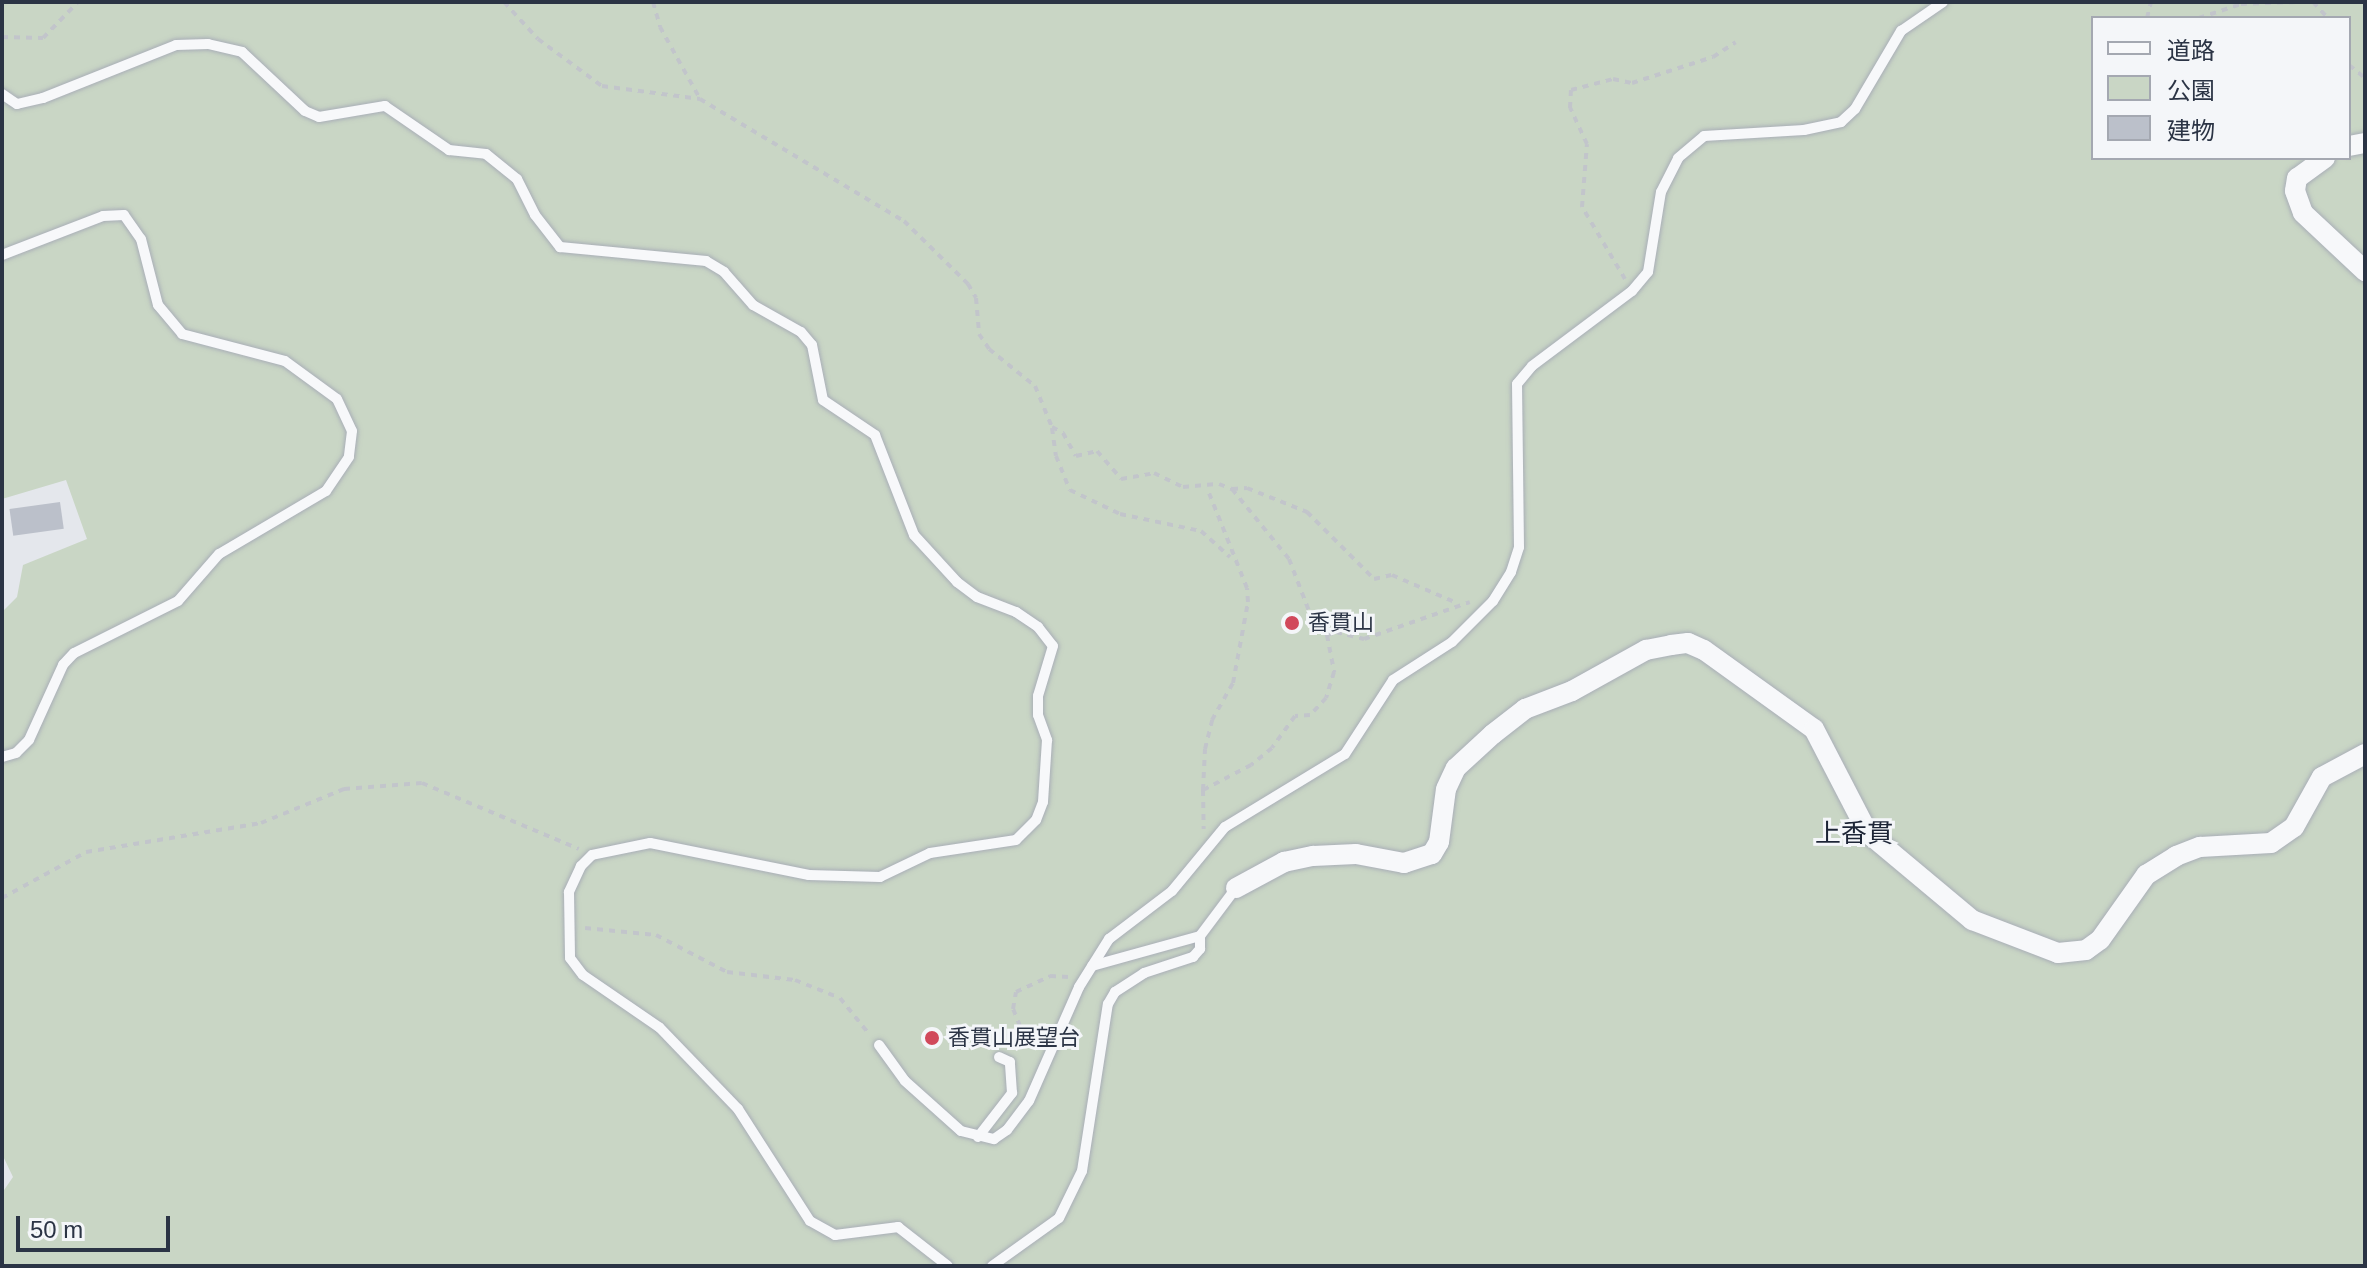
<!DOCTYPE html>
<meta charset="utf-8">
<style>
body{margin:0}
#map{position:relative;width:2367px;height:1268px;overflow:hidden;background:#e4e7ec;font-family:Arial,"Noto Sans JP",sans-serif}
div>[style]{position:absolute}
.green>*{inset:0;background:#c9d6c5}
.building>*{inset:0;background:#bbc0ca;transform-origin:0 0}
.path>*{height:4px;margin-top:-2px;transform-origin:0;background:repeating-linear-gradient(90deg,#c2c5cb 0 6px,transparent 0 12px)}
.roads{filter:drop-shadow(0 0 2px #a9aeb7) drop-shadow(0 0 2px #a9aeb7)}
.lane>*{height:10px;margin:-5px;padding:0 5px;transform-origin:5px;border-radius:5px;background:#f7f8fa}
.street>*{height:20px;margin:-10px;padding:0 10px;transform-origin:10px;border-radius:10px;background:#f7f8fa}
.dots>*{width:22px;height:22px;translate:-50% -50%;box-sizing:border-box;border:4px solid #f4f6f9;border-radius:50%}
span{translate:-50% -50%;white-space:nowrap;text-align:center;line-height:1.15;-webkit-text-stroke:6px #f4f6f9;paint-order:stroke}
.poi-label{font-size:22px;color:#2b3445}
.left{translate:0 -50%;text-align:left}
.quarter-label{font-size:26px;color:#1d2536}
.frame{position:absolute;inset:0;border:4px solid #2b3445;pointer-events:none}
.legend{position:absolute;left:2091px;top:16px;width:260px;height:144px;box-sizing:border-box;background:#f4f6f9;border:2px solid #a4a8b1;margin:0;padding:10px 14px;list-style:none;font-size:24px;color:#2b3445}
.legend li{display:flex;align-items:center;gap:16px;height:40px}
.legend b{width:40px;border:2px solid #a4a8b1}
.scale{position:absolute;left:16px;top:1216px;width:154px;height:36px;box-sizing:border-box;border:4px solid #2b3445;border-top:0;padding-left:10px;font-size:24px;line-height:28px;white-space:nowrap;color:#2b3445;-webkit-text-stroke:6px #f4f6f9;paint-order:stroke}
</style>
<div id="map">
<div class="green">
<div style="clip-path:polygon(evenodd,2px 2px,2365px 2px,2365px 1266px,2px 1266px,2px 1193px,13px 1177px,2px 1154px,2px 612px,17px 597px,23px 565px,87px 539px,66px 480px,2px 499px,2px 2px,2093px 18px,2349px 18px,2349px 158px,2093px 158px,2093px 18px)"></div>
</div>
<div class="building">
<div style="left:60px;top:502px;width:27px;height:51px;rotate:82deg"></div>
</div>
<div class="path">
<div style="left:504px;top:2px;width:50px;rotate:47.4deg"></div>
<div style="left:538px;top:39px;width:79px;rotate:36.3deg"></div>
<div style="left:602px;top:86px;width:99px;rotate:7.6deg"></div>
<div style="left:653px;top:2px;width:26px;rotate:74deg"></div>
<div style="left:660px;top:27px;width:82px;rotate:60.9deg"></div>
<div style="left:700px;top:99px;width:238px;rotate:30.9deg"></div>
<div style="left:904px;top:221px;width:90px;rotate:44.5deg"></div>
<div style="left:968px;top:284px;width:16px;rotate:60deg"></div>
<div style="left:976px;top:298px;width:36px;rotate:85deg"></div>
<div style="left:979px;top:334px;width:18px;rotate:56deg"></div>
<div style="left:989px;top:349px;width:59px;rotate:38.8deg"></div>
<div style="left:1035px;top:386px;width:44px;rotate:67.5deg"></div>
<div style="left:1052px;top:427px;width:13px;rotate:29deg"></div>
<div style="left:1063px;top:433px;width:26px;rotate:61deg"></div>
<div style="left:1076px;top:456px;width:22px;rotate:-13deg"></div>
<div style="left:1097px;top:451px;width:37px;rotate:49deg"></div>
<div style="left:1121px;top:479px;width:34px;rotate:-10deg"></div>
<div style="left:1154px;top:473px;width:32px;rotate:26deg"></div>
<div style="left:1183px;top:487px;width:36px;rotate:-5deg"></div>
<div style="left:1219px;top:484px;width:14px;rotate:21deg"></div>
<div style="left:1232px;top:489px;width:90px;rotate:50.8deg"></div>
<div style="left:1289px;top:559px;width:61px;rotate:68.9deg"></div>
<div style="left:1311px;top:616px;width:25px;rotate:50deg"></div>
<div style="left:1327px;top:635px;width:38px;rotate:79deg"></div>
<div style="left:1334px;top:672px;width:27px;rotate:107deg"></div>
<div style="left:1326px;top:698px;width:23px;rotate:133deg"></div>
<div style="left:1310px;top:715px;width:15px;rotate:176deg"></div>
<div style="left:1295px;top:716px;width:39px;rotate:126deg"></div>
<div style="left:1272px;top:748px;width:27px;rotate:141deg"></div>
<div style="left:1251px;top:765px;width:54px;rotate:152.5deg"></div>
<div style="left:1203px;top:790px;width:39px;rotate:89deg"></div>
<div style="left:2313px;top:2px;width:22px;rotate:47deg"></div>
<div style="left:2147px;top:18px;width:16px;rotate:-76deg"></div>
<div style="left:2199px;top:18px;width:44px;rotate:-18.4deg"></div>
<div style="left:2241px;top:4px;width:56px;rotate:-2deg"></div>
<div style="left:2px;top:37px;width:41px;rotate:1.4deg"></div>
<div style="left:43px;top:38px;width:50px;rotate:-45.8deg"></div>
<div style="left:2349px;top:65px;width:21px;rotate:39deg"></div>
<div style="left:1625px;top:279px;width:84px;rotate:-120.8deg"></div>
<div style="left:1582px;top:207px;width:63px;rotate:-85.5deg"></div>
<div style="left:1587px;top:144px;width:40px;rotate:-115deg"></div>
<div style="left:1570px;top:108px;width:18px;rotate:-87deg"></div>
<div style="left:1571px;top:90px;width:43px;rotate:-14.7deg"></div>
<div style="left:1613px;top:79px;width:19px;rotate:12deg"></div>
<div style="left:1632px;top:83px;width:85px;rotate:-17.8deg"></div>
<div style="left:1713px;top:57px;width:27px;rotate:-33deg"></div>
<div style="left:1052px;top:428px;width:28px;rotate:82deg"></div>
<div style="left:1056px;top:456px;width:37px;rotate:68deg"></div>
<div style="left:1070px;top:490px;width:55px;rotate:25.6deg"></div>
<div style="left:1120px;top:514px;width:83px;rotate:11.9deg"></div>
<div style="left:1201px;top:531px;width:39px;rotate:42deg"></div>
<div style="left:1232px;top:489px;width:15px;rotate:-4deg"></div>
<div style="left:1247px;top:488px;width:65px;rotate:21.8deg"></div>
<div style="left:1307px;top:512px;width:95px;rotate:45deg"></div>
<div style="left:1374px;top:579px;width:18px;rotate:-13deg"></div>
<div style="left:1392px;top:575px;width:71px;rotate:23.3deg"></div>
<div style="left:1327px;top:635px;width:9px;rotate:-18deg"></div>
<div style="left:1336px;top:632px;width:29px;rotate:14deg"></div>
<div style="left:1364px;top:639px;width:112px;rotate:-19.2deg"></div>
<div style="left:1203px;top:790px;width:41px;rotate:-87.2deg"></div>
<div style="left:1205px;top:749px;width:30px;rotate:-76deg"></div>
<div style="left:1212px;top:720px;width:43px;rotate:-60.4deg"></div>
<div style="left:1233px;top:683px;width:82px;rotate:-79.5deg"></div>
<div style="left:1248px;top:602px;width:14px;rotate:-94deg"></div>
<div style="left:1247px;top:588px;width:108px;rotate:-111.8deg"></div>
<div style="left:2px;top:898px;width:96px;rotate:-28.7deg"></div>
<div style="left:86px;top:852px;width:177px;rotate:-9.4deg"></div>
<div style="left:261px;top:823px;width:90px;rotate:-22.3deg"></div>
<div style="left:344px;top:789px;width:78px;rotate:-4.4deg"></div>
<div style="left:422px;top:783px;width:170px;rotate:22.8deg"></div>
<div style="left:585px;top:928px;width:71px;rotate:5.6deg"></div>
<div style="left:656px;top:935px;width:80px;rotate:27.5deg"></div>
<div style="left:727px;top:972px;width:68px;rotate:6.7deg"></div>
<div style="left:795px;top:980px;width:48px;rotate:21.8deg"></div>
<div style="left:840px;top:998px;width:46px;rotate:51.1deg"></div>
<div style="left:995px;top:1036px;width:11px;rotate:5deg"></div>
<div style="left:1006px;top:1037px;width:18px;rotate:-38deg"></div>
<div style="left:1020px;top:1026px;width:18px;rotate:-112deg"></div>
<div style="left:1013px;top:1009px;width:17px;rotate:-80deg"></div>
<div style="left:1016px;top:992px;width:38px;rotate:-25deg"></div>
<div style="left:1050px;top:976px;width:19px;rotate:3deg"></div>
</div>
<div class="roads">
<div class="lane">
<div style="left:2px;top:94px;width:18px;rotate:34deg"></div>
<div style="left:17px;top:104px;width:27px;rotate:-13deg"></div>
<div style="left:43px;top:98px;width:143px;rotate:-21.7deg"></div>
<div style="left:176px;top:45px;width:32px;rotate:-2deg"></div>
<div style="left:208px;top:44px;width:35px;rotate:13deg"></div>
<div style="left:242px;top:52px;width:86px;rotate:43.1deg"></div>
<div style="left:305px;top:111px;width:15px;rotate:23deg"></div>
<div style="left:319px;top:117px;width:67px;rotate:-9.5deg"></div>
<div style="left:385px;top:106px;width:78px;rotate:34.5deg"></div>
<div style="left:449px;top:150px;width:37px;rotate:6deg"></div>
<div style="left:486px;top:154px;width:40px;rotate:39deg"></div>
<div style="left:517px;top:179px;width:40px;rotate:63.4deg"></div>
<div style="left:535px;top:215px;width:41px;rotate:52deg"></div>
<div style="left:560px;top:247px;width:147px;rotate:5.5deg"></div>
<div style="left:706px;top:261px;width:21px;rotate:31deg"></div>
<div style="left:724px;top:272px;width:44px;rotate:48.7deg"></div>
<div style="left:753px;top:305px;width:55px;rotate:29.4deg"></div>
<div style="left:801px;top:332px;width:17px;rotate:50deg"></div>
<div style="left:812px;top:345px;width:56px;rotate:78.7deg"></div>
<div style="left:823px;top:400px;width:63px;rotate:33.9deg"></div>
<div style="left:875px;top:435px;width:107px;rotate:68.7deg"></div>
<div style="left:914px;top:535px;width:64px;rotate:47.5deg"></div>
<div style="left:957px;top:582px;width:25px;rotate:37deg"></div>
<div style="left:977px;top:597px;width:42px;rotate:21deg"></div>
<div style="left:1016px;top:612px;width:27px;rotate:34deg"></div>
<div style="left:1038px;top:627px;width:24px;rotate:52deg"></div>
<div style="left:1053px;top:646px;width:52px;rotate:106.7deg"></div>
<div style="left:1038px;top:696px;width:19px;rotate:90deg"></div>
<div style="left:1038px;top:715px;width:27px;rotate:70deg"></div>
<div style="left:1047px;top:740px;width:62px;rotate:93.7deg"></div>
<div style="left:1043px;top:802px;width:19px;rotate:111deg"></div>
<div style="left:1036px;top:820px;width:28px;rotate:135deg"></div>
<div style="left:1016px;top:840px;width:87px;rotate:171.4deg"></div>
<div style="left:930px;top:853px;width:55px;rotate:154.4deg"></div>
<div style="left:880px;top:877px;width:71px;rotate:-178.4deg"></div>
<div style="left:809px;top:875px;width:162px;rotate:-168.6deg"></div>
<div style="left:650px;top:843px;width:59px;rotate:168.3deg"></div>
<div style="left:592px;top:855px;width:16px;rotate:135deg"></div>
<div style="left:581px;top:866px;width:29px;rotate:115deg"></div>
<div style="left:569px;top:892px;width:66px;rotate:89.1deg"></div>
<div style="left:570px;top:958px;width:21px;rotate:53deg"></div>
<div style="left:583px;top:975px;width:93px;rotate:34.5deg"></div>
<div style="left:660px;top:1028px;width:112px;rotate:46.1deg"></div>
<div style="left:738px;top:1109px;width:133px;rotate:57.3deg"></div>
<div style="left:810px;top:1221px;width:29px;rotate:29deg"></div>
<div style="left:835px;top:1235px;width:64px;rotate:-7.2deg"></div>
<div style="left:898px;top:1227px;width:63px;rotate:38deg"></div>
<div style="left:2px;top:255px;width:108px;rotate:-21.1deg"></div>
<div style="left:103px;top:216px;width:21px;rotate:-3deg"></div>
<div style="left:124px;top:215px;width:29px;rotate:55deg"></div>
<div style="left:141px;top:239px;width:68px;rotate:75.6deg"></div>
<div style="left:158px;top:305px;width:38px;rotate:50deg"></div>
<div style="left:182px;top:334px;width:106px;rotate:14.7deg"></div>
<div style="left:285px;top:361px;width:64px;rotate:36.2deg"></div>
<div style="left:337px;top:399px;width:35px;rotate:65deg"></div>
<div style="left:352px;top:431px;width:26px;rotate:97deg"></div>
<div style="left:349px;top:457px;width:41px;rotate:124.1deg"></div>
<div style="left:326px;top:491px;width:124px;rotate:149.5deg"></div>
<div style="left:219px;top:554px;width:62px;rotate:131.1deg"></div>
<div style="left:178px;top:601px;width:116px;rotate:153.4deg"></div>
<div style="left:74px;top:653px;width:16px;rotate:133deg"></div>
<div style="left:63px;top:665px;width:82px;rotate:114.4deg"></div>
<div style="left:29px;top:740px;width:18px;rotate:135deg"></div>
<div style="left:16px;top:753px;width:15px;rotate:164deg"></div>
<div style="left:1200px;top:936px;width:60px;rotate:-53.1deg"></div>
<div style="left:879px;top:1045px;width:44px;rotate:54.2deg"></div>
<div style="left:905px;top:1081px;width:75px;rotate:41.8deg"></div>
<div style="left:961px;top:1131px;width:34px;rotate:14deg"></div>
<div style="left:994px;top:1139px;width:16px;rotate:-35deg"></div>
<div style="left:1007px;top:1130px;width:36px;rotate:-53deg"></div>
<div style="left:1029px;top:1101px;width:124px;rotate:-66.3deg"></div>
<div style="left:1079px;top:987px;width:57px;rotate:-58deg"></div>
<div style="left:1109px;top:939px;width:79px;rotate:-37.3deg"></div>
<div style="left:1172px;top:891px;width:83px;rotate:-50.4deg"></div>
<div style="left:1225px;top:827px;width:140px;rotate:-31.3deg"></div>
<div style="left:1345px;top:754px;width:88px;rotate:-57deg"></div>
<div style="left:1393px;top:680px;width:70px;rotate:-32.8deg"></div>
<div style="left:1452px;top:642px;width:58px;rotate:-45deg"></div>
<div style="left:1493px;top:601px;width:34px;rotate:-58deg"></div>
<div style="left:1511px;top:572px;width:26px;rotate:-72deg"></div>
<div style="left:1519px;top:547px;width:163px;rotate:-90.7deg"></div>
<div style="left:1517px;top:384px;width:23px;rotate:-50deg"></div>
<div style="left:1532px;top:366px;width:125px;rotate:-36.9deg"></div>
<div style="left:1632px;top:291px;width:25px;rotate:-50deg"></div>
<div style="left:1648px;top:272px;width:81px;rotate:-80.8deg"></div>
<div style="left:1661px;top:192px;width:38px;rotate:-63deg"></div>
<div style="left:1678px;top:158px;width:34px;rotate:-40deg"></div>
<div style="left:1704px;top:136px;width:100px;rotate:-3.4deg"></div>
<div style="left:1804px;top:130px;width:38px;rotate:-12deg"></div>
<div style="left:1841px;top:122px;width:19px;rotate:-43deg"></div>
<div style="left:1855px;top:109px;width:91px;rotate:-59.5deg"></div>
<div style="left:1901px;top:31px;width:51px;rotate:-34.6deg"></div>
<div style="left:978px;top:1137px;width:56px;rotate:-52.3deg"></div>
<div style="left:1012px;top:1093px;width:31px;rotate:-94deg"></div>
<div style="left:1010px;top:1062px;width:12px;rotate:-156deg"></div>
<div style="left:992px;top:1266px;width:82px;rotate:-35.6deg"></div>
<div style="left:1059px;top:1218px;width:52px;rotate:-63.9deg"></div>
<div style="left:1082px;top:1171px;width:169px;rotate:-81.2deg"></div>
<div style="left:1108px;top:1004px;width:14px;rotate:-60deg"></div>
<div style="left:1115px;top:992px;width:35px;rotate:-33deg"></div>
<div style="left:1144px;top:973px;width:52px;rotate:-18.1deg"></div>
<div style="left:1193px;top:957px;width:11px;rotate:-49deg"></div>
<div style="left:1200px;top:949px;width:13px;rotate:-90deg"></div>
<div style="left:1200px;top:936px;width:112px;rotate:164.5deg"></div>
</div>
<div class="street">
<div style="left:2349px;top:146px;width:16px;rotate:-11deg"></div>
<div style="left:2325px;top:158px;width:34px;rotate:144deg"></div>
<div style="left:2297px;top:178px;width:13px;rotate:99deg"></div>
<div style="left:2295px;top:191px;width:23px;rotate:70deg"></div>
<div style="left:2303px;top:213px;width:85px;rotate:43.1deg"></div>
<div style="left:1236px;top:888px;width:55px;rotate:-28.4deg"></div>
<div style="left:1284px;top:862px;width:30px;rotate:-12deg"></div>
<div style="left:1313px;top:856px;width:43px;rotate:-2.7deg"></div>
<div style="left:1356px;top:854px;width:49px;rotate:10.6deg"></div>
<div style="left:1404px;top:863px;width:29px;rotate:-18deg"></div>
<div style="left:1432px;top:854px;width:14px;rotate:-60deg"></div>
<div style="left:1439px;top:842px;width:53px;rotate:-82.5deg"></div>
<div style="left:1446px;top:789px;width:23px;rotate:-65deg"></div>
<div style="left:1456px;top:768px;width:50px;rotate:-42.6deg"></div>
<div style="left:1493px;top:734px;width:41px;rotate:-38deg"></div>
<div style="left:1525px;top:709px;width:50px;rotate:-21deg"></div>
<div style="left:1572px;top:691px;width:85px;rotate:-29deg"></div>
<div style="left:1646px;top:650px;width:25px;rotate:-11deg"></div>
<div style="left:1671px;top:645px;width:17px;rotate:-7deg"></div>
<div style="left:1688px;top:643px;width:17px;rotate:24deg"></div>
<div style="left:1704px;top:650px;width:135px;rotate:35.7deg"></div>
<div style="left:1814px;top:729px;width:117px;rotate:62.6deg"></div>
<div style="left:1868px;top:833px;width:136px;rotate:39.9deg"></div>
<div style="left:1972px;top:920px;width:92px;rotate:21deg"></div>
<div style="left:2058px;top:953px;width:28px;rotate:-6deg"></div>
<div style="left:2086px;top:950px;width:17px;rotate:-36deg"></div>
<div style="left:2100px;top:940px;width:80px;rotate:-54.7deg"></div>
<div style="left:2146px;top:875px;width:36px;rotate:-32deg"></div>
<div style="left:2176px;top:856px;width:26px;rotate:-21deg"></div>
<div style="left:2200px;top:847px;width:71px;rotate:-3.2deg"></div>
<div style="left:2271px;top:843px;width:28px;rotate:-35deg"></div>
<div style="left:2294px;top:827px;width:57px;rotate:-60.8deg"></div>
<div style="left:2322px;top:777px;width:49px;rotate:-28.1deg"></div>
</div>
</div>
<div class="dots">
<div style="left:1292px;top:623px;background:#d1495b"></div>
<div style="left:932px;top:1038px;background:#d1495b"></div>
</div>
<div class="poi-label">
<span class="left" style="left:1308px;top:623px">香貫山</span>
<span class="left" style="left:948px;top:1038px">香貫山展望台</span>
</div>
<div class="quarter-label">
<span style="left:1854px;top:834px">上香貫</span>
</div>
<div class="frame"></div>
<ul class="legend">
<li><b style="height:10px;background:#f7f8fa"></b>道路</li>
<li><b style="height:22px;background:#c9d6c5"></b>公園</li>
<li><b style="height:22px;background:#bbc0ca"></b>建物</li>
</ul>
<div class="scale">50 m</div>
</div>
